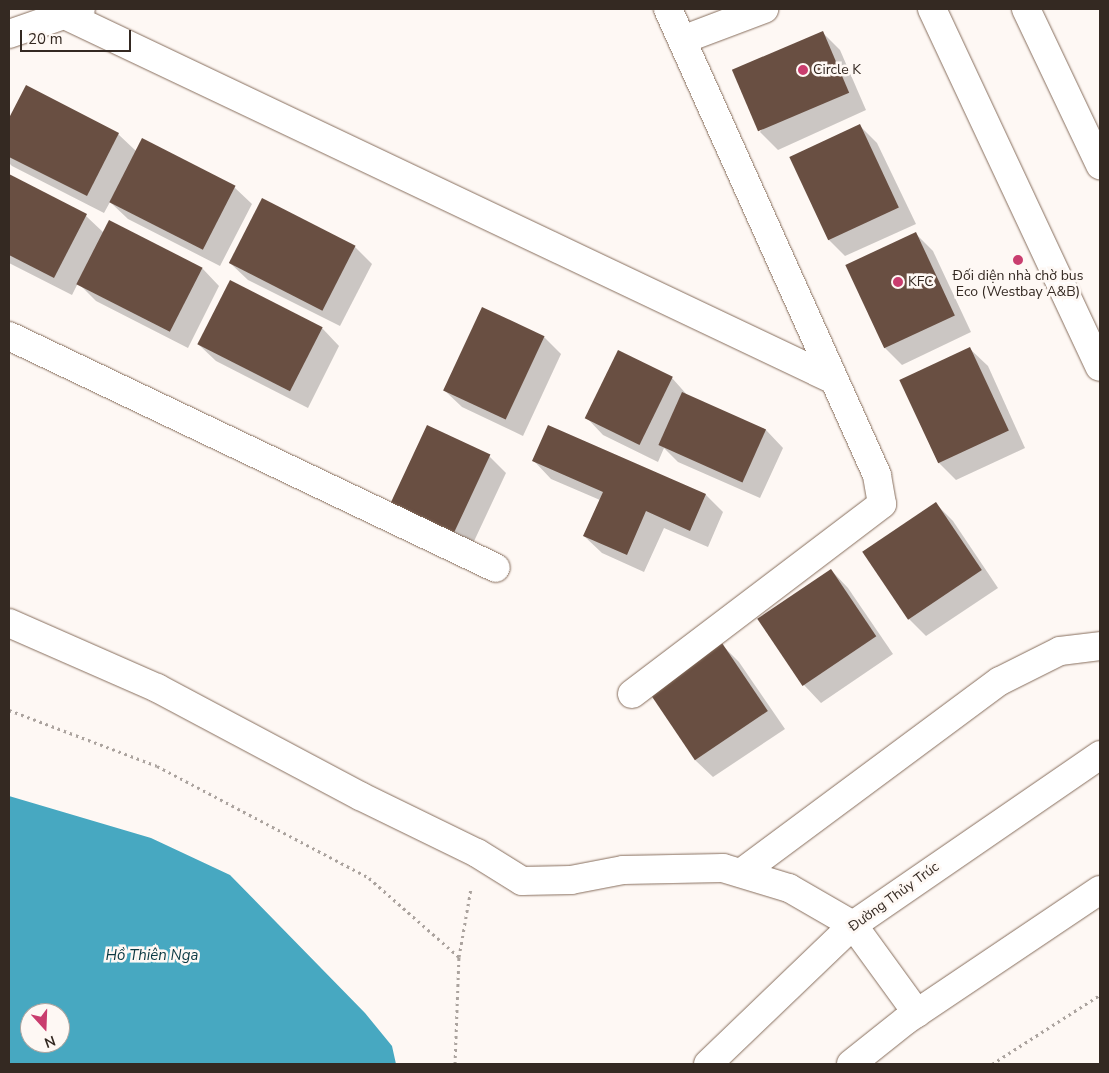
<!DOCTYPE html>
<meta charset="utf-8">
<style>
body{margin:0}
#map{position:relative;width:1109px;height:1073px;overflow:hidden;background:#fef8f4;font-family:"Nunito Sans",sans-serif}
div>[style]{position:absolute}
.water>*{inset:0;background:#47a8c1}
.shadow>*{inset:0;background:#0003}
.building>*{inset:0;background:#694f42;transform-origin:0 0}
.path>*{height:3px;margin-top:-1.5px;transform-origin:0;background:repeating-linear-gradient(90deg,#aba39e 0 2.5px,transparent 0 6.5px)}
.roads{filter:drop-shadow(0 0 1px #876e5d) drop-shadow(0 0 1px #876e5d)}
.minor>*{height:28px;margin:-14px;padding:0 14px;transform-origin:14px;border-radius:14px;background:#fff}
.dots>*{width:14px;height:14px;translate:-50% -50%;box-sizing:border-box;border:2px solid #fef8f4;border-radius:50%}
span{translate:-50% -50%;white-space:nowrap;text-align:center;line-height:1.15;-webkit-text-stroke:5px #fef8f4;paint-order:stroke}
.poi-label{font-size:14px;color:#342922}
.left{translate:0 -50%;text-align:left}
.street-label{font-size:14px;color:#342922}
.water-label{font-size:15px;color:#0b3943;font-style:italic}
.frame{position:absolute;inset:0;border:10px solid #342922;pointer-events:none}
.north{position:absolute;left:20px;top:1003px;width:50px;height:50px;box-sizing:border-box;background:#fef8f4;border:1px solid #ada5a0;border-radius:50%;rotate:160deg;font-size:14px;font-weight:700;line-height:20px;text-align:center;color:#342922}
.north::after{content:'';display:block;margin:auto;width:18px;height:22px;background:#c93d6e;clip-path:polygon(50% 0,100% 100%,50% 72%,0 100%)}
.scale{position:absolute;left:20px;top:30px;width:111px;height:22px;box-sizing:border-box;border:2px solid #342922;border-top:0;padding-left:6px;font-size:15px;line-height:18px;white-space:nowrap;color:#342922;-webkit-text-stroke:4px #fef8f4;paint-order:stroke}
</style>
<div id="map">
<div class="water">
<div style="clip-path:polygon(evenodd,9px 796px,151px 838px,230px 875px,365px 1013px,392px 1046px,396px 1064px,9px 1064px,9px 796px,30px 1013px,60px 1013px,60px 1043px,30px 1043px,30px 1013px)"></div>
</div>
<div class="shadow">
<div style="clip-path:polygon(822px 32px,840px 50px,866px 110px,778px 150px,760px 132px)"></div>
<div style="clip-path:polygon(26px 87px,118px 134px,136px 151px,234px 187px,252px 204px,220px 266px,128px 219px,110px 202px,104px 213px,12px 166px,9px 163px,9px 121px)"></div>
<div style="clip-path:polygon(860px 126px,877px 143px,916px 224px,845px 256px,828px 239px)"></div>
<div style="clip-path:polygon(9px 176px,86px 216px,104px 233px,202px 268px,219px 286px,188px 348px,96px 301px,78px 283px,72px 295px,9px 263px)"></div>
<div style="clip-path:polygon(262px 200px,355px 247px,372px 264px,340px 326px,248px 280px,230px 263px)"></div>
<div style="clip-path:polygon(916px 234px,933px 251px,971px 332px,902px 365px,884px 347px)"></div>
<div style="clip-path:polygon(322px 328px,339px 346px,308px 408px,216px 361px,198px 344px)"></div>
<div style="clip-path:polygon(544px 337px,561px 354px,523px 436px,462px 407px,444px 390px)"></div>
<div style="clip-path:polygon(970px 349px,988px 366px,1025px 448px,956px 480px,938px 462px,901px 381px)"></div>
<div style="clip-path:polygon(618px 352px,672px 378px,689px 397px,766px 430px,783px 448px,760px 498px,678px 462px,664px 448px,658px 462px,603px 435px,586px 417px)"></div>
<div style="clip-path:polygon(549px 427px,706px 495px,723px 512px,708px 547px,664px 528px,644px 572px,602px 553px,584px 536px,600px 500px,551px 479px,534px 461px)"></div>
<div style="clip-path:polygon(489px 456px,506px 473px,468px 554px,389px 509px)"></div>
<div style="clip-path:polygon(936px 504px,953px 521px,998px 588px,926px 636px,909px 619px)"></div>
<div style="clip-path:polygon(831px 570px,848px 588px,893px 654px,821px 703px,804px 685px,759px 619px)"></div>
<div style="clip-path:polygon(722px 645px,739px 662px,785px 729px,713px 777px,695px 760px)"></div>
</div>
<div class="building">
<div style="left:823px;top:31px;width:67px;height:99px;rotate:67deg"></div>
<div style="clip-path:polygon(26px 85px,119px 133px,87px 196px,9px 157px,9px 118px)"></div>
<div style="left:860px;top:124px;width:92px;height:78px;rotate:65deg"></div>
<div style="left:142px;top:138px;width:105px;height:72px;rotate:27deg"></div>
<div style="clip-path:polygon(9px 174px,87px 214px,54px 278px,9px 255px)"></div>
<div style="left:262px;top:198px;width:105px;height:73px;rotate:27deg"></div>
<div style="left:109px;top:220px;width:105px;height:72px;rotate:27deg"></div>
<div style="left:916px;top:232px;width:92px;height:78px;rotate:65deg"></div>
<div style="left:230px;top:280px;width:104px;height:72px;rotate:27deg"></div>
<div style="left:482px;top:307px;width:69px;height:92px;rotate:25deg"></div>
<div style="left:970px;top:347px;width:92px;height:78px;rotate:65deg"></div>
<div style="left:618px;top:350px;width:61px;height:76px;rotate:26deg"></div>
<div style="left:682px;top:392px;width:92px;height:58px;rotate:24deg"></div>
<div style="left:427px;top:425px;width:70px;height:93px;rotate:25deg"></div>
<div style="clip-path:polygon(548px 425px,706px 494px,690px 531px,646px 511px,627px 555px,583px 536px,603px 492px,532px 461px)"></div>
<div style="left:936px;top:502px;width:82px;height:89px;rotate:56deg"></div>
<div style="left:831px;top:569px;width:81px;height:89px;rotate:56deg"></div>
<div style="left:722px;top:643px;width:82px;height:88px;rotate:56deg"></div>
</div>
<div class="path">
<div style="left:9px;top:710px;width:158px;rotate:20.7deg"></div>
<div style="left:157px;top:766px;width:240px;rotate:27.8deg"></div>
<div style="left:369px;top:878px;width:120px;rotate:41.3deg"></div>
<div style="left:455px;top:1064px;width:107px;rotate:-87.9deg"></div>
<div style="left:459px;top:957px;width:70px;rotate:-80.1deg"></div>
<div style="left:992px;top:1064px;width:128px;rotate:-32.6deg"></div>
</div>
<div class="roads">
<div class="minor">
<div style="left:932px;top:9px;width:395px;rotate:64.9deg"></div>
<div style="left:1026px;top:9px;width:173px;rotate:64.6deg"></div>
<div style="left:65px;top:15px;width:851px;rotate:25.39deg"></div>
<div style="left:9px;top:34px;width:76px;rotate:-19.1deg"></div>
<div style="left:682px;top:40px;width:88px;rotate:-20.7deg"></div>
<div style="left:9px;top:336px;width:539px;rotate:25.47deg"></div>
<div style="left:9px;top:623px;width:162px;rotate:23.7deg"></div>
<div style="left:157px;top:688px;width:230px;rotate:28deg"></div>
<div style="left:360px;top:796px;width:130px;rotate:26deg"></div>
<div style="left:477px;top:853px;width:53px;rotate:31.9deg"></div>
<div style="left:522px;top:881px;width:49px;rotate:-1.2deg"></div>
<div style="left:571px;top:880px;width:53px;rotate:-10.9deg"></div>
<div style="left:623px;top:870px;width:100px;rotate:-1.1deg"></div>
<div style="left:723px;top:868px;width:69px;rotate:16.9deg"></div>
<div style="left:789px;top:888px;width:74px;rotate:30deg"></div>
<div style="left:853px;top:925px;width:109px;rotate:54deg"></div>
<div style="left:632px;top:694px;width:314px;rotate:-37.2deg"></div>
<div style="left:882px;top:504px;width:29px;rotate:-100deg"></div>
<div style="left:877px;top:475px;width:511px;rotate:-114.16deg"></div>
<div style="left:741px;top:873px;width:322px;rotate:-36.6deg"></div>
<div style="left:1000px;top:681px;width:67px;rotate:-26.6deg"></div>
<div style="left:1060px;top:651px;width:40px;rotate:-7.1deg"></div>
<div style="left:708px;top:1064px;width:201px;rotate:-43.8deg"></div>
<div style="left:853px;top:925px;width:300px;rotate:-34.5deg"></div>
<div style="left:851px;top:1064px;width:69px;rotate:-38.5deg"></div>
<div style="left:905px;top:1021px;width:235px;rotate:-33.9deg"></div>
</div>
</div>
<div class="dots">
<div style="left:803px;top:70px;background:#c93d6e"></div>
<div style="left:1018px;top:260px;background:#c93d6e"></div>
<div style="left:898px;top:282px;background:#c93d6e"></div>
</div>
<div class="poi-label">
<span class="left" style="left:813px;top:70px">Circle K</span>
<span style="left:1018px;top:284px">Đối diện nhà chờ bus<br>Eco (Westbay A&amp;B)</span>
<span class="left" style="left:908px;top:282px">KFC</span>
</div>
<div class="street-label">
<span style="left:894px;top:897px;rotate:-36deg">Đường Thủy Trúc</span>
</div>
<div class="water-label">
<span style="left:152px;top:956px">Hồ Thiên Nga</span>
</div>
<div class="frame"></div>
<div class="north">N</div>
<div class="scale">20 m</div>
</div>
